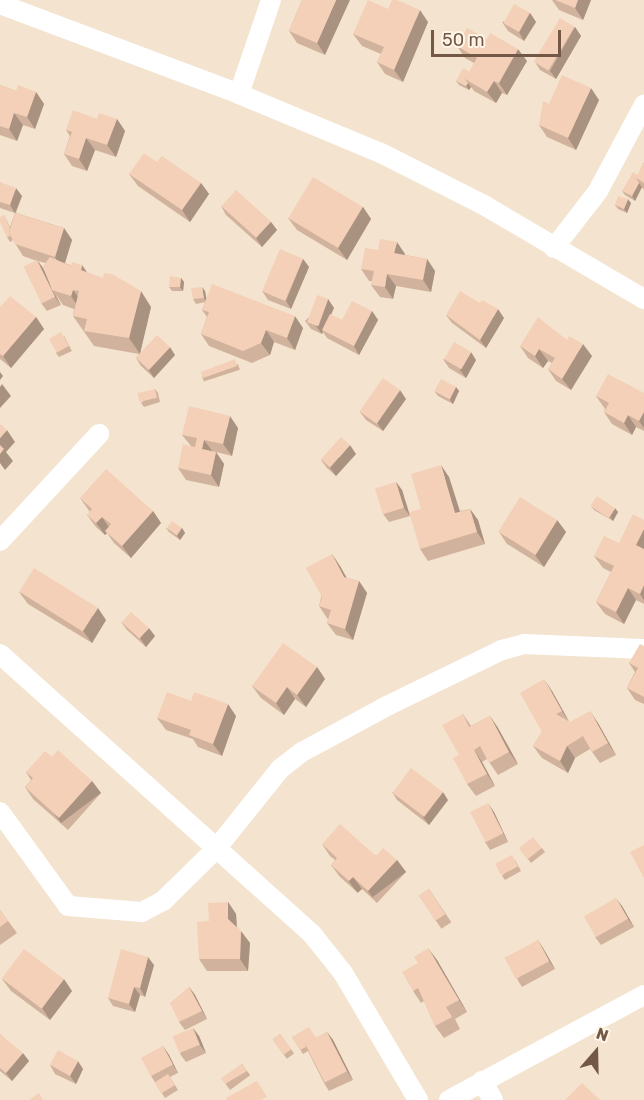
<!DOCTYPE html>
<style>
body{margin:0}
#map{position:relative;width:644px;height:1100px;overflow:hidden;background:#fdf2e0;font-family:Rubik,sans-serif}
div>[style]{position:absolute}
.residential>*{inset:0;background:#f4e4cf;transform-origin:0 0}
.minor>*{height:20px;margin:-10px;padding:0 10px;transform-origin:10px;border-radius:10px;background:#fff}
.wall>*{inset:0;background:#d1b39d;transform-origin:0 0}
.shaded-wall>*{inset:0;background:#aa9280;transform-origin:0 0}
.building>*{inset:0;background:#f3d0b7;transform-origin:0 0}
span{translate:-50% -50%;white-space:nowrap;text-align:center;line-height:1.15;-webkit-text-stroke:4.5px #fff6e7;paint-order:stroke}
.north{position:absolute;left:566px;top:1022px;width:60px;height:60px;-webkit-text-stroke:4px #fff6e7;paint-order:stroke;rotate:20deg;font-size:16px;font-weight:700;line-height:24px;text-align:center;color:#745847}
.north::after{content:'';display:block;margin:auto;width:21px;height:27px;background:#745847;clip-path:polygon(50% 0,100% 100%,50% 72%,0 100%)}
.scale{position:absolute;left:431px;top:30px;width:130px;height:27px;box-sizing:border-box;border:3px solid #745847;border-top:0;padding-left:8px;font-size:18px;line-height:21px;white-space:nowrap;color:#745847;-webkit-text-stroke:4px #fff6e7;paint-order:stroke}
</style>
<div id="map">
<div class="residential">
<div style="left:0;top:0;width:644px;height:1100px"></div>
</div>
<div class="minor">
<div style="left:0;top:4px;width:255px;rotate:20.6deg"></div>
<div style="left:239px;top:94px;width:154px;rotate:22.6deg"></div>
<div style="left:381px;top:153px;width:113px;rotate:26.8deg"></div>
<div style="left:482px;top:204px;width:188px;rotate:30.4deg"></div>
<div style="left:239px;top:94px;width:99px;rotate:-71.2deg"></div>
<div style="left:554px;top:248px;width:72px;rotate:-52.3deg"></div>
<div style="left:598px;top:191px;width:98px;rotate:-61.9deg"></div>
<div style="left:0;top:541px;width:146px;rotate:-47.2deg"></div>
<div style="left:0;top:654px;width:419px;rotate:41.9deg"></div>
<div style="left:312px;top:934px;width:50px;rotate:51.5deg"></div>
<div style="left:343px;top:973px;width:147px;rotate:59.4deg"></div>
<div style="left:0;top:812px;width:116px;rotate:54.1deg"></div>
<div style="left:68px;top:906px;width:74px;rotate:4.6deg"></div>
<div style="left:142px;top:912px;width:24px;rotate:-28deg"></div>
<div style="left:163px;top:901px;width:74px;rotate:-44.5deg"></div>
<div style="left:216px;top:849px;width:102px;rotate:-51.3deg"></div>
<div style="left:280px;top:769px;width:28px;rotate:-38deg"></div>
<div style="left:302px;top:752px;width:99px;rotate:-28.4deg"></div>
<div style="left:389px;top:705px;width:126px;rotate:-26deg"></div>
<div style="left:502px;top:650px;width:23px;rotate:-15deg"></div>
<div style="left:524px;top:644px;width:120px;rotate:2.4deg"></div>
<div style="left:482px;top:1081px;width:22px;rotate:60deg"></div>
<div style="left:449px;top:1100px;width:221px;rotate:-28.3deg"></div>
</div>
<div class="wall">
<div style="clip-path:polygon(302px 0,325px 55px,297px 43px,289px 31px)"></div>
<div style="clip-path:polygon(552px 0,591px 0,583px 20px,559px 10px)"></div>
<div style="clip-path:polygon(388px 9px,428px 22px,403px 82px,385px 74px,377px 62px,381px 54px,362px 46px,353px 34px)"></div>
<div style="clip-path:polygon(530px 13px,536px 22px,524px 41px,508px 31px,502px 22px)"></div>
<div style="clip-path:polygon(575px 27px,581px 36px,556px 79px,540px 70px,535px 62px)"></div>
<div style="clip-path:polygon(457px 46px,527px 61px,507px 95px,502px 93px,496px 103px,474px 91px,471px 87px,469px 90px,459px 85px,456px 81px,470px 72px,474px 63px,465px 58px)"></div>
<div style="clip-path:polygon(0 85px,16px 91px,36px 92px,44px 104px,35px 129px,23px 125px,17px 141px,0 135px)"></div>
<div style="clip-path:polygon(599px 100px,576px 150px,547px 137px,539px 125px,549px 104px)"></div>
<div style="clip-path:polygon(97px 119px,117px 119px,125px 131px,116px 157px,95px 150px,87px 171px,72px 166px,64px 154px,70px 136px,66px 130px)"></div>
<div style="clip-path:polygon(157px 162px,201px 183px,209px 194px,190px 222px,138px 186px,129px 174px)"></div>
<div style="clip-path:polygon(644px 162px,644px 190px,642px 187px,635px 201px,625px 195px,622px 191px,638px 175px)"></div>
<div style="clip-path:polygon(evenodd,0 182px,22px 196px,16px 213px,64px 228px,72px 240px,65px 263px,87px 272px,151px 307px,140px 353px,175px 355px,154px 378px,141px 366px,136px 358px,139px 354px,94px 346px,73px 316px,74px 309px,63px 305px,56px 295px,61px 305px,47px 311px,41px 303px,37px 261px,23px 256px,13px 240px,10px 242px,7px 237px,4px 215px,10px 227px,15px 213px,0 208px,0 182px,38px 261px,45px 263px,48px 279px,43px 268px,38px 261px)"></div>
<div style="clip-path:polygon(631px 203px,627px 213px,618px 209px,615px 205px)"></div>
<div style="clip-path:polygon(221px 206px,271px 222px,277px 230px,262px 247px,226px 215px)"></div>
<div style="clip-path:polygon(363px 207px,371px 219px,347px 260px,297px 230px,288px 218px)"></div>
<div style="clip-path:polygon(405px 254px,405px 255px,427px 259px,435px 271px,431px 292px,396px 286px,393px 299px,380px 297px,371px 285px,372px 281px,369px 281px,361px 269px)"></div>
<div style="clip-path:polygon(303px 259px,309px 267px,291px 309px,268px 300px,262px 291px)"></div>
<div style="clip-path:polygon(181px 278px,184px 282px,183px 291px,172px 291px,169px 287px)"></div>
<div style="clip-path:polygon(205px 291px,206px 299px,303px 328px,295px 350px,274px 342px,270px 355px,252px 363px,209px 346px,201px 334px,207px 317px,202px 310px,205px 302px,196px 304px,193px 299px)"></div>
<div style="clip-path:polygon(328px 299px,334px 308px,331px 315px,342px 320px,372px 311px,378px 320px,359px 355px,327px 338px,323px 332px,322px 334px,311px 329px,305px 321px)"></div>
<div style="clip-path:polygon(0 307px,36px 317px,44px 329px,11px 368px,0 359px)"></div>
<div style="clip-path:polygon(446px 315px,504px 318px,486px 348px,452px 323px)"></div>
<div style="clip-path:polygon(64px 336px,72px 351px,59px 357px,56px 353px)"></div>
<div style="clip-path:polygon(567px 340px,592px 356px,571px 390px,556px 381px,548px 369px,552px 363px,548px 361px,543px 368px,528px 358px,520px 346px)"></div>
<div style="clip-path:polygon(443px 359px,476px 360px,466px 378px,449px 368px)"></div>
<div style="left:238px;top:364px;width:6px;height:38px;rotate:72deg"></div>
<div style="clip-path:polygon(456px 387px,459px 391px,453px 404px,438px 396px,435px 392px)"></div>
<div style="clip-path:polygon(155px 389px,158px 393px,160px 402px,144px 407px,141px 403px)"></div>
<div style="clip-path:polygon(644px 393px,644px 431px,636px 427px,632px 435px,612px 424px,604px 412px,605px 409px,596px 396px)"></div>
<div style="clip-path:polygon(406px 399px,383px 431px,366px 420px,360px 412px)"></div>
<div style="clip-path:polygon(238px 428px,232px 456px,216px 452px,224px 464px,219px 487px,186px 480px,178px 468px,191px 446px,182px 435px)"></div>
<div style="clip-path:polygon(356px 454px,336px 476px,327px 468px,321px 460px)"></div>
<div style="clip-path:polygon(449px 477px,460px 511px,470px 509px,478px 520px,485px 544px,428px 561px,420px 549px,421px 509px)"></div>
<div style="clip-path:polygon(396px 482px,402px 490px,410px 516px,389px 522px,383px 514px)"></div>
<div style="clip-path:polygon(80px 498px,153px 511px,161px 523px,131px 558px,114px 543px,107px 533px,105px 535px,96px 527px,87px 515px,90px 512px)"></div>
<div style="clip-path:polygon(591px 506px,618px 512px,613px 521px,594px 510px)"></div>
<div style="clip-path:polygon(557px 520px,566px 532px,544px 567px,507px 544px,499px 532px)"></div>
<div style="clip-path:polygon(644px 520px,644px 604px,636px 600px,624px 624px,605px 614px,596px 602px,611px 572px,603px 568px,594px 556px,619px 543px)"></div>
<div style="clip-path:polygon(166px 528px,182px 528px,185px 533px,180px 540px,169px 532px)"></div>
<div style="clip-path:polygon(332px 554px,347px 578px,359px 581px,367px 593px,353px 640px,336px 635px,327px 623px,328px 619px,327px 618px,319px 606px)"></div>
<div style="clip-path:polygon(19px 592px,106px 620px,92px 643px,28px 604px)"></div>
<div style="clip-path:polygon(121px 622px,155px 636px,146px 647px,127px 630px)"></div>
<div style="clip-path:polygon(644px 646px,644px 704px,635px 700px,627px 688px,635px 672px,629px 663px)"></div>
<div style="clip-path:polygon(317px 667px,325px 679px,306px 707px,295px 699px,284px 715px,261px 698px,252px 686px)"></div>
<div style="clip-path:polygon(552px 691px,569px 722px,598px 723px,616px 755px,600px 763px,590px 749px,575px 758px,568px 773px,542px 758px,533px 746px,542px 732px)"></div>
<div style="clip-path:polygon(191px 701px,236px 716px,222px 756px,198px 747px,193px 739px,166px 730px,157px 718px)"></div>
<div style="clip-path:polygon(463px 714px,471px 726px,490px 716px,498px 728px,518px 764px,498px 775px,487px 759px,482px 762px,495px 786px,476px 796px,467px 784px,459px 755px)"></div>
<div style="clip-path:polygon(52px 757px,92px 781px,101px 793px,68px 830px,33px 799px,25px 787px,31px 780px,26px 772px)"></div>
<div style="clip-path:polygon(392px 792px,448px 800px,429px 825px,397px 800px)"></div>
<div style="clip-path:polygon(494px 812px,508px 842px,490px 850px,485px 842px)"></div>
<div style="clip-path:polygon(322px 844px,397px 860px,406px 872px,377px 903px,362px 889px,358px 893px,340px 877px,331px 865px,335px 860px,330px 856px)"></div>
<div style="clip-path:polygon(542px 848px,545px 852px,531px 863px,520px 849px)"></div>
<div style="clip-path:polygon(515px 860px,521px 871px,505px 880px,502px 876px)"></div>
<div style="left:429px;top:889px;width:40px;height:12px;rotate:56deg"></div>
<div style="clip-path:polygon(228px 902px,236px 914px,237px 927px,250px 943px,248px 971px,207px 971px,199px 959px,209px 921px)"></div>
<div style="clip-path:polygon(622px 906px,634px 927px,601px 945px,595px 937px)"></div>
<div style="clip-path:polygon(0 910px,17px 933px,0 945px)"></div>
<div style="clip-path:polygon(538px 940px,543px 948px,555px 969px,522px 987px,517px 979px)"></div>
<div style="clip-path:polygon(437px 960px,467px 1012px,455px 1019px,460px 1029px,444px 1038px,435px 1026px,424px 1001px,421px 1003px,413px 991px)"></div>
<div style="clip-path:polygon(154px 965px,145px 997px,140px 995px,135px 1012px,113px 1006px,108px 998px)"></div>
<div style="clip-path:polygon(2px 979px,72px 991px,50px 1020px,11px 991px)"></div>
<div style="clip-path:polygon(189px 987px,195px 995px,207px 1019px,185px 1030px,179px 1022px)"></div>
<div style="clip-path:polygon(193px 1028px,199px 1036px,206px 1053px,186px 1062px,180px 1054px)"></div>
<div style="clip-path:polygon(327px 1032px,333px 1040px,353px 1080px,329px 1091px,324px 1083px,308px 1051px,303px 1054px,292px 1037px,316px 1038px)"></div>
<div style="clip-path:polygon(0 1034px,29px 1061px,12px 1081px,0 1071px)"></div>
<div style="left:280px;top:1034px;width:24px;height:9px;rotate:54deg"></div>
<div style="clip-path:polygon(163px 1046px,169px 1055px,178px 1073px,170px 1077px,178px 1090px,165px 1098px,151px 1076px)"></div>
<div style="left:242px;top:1064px;width:14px;height:25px;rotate:54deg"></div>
<div style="clip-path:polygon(50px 1065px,83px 1069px,76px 1084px,55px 1074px)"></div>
</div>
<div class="shaded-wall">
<div style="clip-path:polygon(336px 0,350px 0,325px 55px,317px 43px)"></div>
<div style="clip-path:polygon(578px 0,591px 0,583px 20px,575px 8px)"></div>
<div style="clip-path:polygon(420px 10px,428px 22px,403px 82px,394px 70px)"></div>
<div style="clip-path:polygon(530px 13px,536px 22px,524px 41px,519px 32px)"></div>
<div style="clip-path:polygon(575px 27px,581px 36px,556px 79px,550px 71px)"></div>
<div style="clip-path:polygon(518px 49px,527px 61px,507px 95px,499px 83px)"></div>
<div style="clip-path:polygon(494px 81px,502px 93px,496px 103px,487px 92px)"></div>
<div style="clip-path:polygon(468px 83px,471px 87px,469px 90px,466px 86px)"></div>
<div style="clip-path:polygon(591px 88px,599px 100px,576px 150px,568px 138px)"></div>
<div style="clip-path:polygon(36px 92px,44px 104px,35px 129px,27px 117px)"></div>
<div style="clip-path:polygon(14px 113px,23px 125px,17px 141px,9px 129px)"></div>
<div style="clip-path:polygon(117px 119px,125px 131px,116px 157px,107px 145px)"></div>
<div style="clip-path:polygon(86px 138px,95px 150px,87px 171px,79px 159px)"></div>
<div style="clip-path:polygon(201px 183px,209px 194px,190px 222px,182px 210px)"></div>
<div style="clip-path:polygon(639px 183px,642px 187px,635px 201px,632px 196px)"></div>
<div style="clip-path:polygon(16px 188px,22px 196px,15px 213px,10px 205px)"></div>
<div style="clip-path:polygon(628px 199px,631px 203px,627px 213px,624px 209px)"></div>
<div style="clip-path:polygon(363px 207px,371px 219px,347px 260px,338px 248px)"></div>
<div style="clip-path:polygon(271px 222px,277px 230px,262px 247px,256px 238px)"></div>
<div style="clip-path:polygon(64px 228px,72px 240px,63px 269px,55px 257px)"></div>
<div style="clip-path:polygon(397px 242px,405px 254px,403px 265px,394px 253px)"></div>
<div style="clip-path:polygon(303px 259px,309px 267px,291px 309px,286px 301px)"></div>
<div style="clip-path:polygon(427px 259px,435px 271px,431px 292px,423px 280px)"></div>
<div style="clip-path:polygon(37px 260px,43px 268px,53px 290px,52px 290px,61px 305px,55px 297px)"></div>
<div style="clip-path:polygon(82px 265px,93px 281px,81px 270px)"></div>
<div style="clip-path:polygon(387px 274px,396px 286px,393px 299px,385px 287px)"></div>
<div style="clip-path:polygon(181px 278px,184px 282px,183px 291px,180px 287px)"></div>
<div style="clip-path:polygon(202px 287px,205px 291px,207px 302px,204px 298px)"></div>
<div style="clip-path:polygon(73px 290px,84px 305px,81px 311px,71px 296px)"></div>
<div style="clip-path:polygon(141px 291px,151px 307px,140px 354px,129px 338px)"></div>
<div style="clip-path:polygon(328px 299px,334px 308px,323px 331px,322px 330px,323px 332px,322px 334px,316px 326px)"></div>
<div style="clip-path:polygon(498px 309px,504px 318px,486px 348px,480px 340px)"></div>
<div style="clip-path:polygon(372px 311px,378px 320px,359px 355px,354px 346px)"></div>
<div style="clip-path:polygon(295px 316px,303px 328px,295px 350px,287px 338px)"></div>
<div style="clip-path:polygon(36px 317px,44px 329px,11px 368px,3px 356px)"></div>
<div style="clip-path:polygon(266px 330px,274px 342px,270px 355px,261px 343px)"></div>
<div style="clip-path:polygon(583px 344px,592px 356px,571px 390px,562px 379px)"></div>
<div style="clip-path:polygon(170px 347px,175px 355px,154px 378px,148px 369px)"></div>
<div style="clip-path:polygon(539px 349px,548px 361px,543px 368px,535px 356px)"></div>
<div style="clip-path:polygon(471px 352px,476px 360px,466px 378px,460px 370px)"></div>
<div style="clip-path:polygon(0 372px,3px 376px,0 380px)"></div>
<div style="clip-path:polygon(2px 384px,11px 396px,0 408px,0 387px)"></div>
<div style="clip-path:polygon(456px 387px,459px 391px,453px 404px,450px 400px)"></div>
<div style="clip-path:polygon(400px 390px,406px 399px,383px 431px,377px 423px)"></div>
<div style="clip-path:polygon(644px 412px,644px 428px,639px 421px)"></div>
<div style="clip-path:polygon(628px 415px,636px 427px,632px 435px,624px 423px)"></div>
<div style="clip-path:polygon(230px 416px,238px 428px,232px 456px,223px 444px)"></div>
<div style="clip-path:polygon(7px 430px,15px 442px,6px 452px,13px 461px,5px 470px,0 463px,0 438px)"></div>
<div style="clip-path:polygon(204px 440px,213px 452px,202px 449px)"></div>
<div style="clip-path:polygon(350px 445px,356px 454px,336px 476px,330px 468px)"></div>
<div style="clip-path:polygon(216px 452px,224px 464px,219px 487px,211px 475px)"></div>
<div style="clip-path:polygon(441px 465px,449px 477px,464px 525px,455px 513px)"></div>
<div style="clip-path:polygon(396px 482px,402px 490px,410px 516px,404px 508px)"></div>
<div style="clip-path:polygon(615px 508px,618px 512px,613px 521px,610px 517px)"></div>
<div style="clip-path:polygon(470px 509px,478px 520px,485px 544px,477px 532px)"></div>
<div style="clip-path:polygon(153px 511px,161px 523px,131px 558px,122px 546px)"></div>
<div style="clip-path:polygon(102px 517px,110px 529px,105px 531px,107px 533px,105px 535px,96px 523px)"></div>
<div style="clip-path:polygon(557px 520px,566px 532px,544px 567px,535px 555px)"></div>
<div style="clip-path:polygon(182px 528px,185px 533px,180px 540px,177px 536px)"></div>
<div style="clip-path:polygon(644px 529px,644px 557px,636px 545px)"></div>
<div style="clip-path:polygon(332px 554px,340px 566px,353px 589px,344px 577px)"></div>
<div style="clip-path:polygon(359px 581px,367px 593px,353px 640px,345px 629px)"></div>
<div style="clip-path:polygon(644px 585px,644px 600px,640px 594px)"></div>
<div style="clip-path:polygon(628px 588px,636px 600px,624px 624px,616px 612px)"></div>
<div style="clip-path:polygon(98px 608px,106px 620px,92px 643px,83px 631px)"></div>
<div style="clip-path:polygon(149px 628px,155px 636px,146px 647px,140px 638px)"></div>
<div style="clip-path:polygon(317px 667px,325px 679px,306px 707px,297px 695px)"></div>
<div style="clip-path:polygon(544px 679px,552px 691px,570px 723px,562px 711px)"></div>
<div style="clip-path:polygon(287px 687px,295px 699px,284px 715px,276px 703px)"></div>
<div style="clip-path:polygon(228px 704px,236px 716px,222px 756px,213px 744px)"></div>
<div style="clip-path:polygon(590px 711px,598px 723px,616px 755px,608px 743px)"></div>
<div style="clip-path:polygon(490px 716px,498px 728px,518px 764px,509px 752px)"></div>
<div style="clip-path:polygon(567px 746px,575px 758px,568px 773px,560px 761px)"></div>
<div style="clip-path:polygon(474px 750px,482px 762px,495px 786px,487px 774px)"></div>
<div style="left:92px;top:781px;width:15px;height:50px;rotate:53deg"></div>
<div style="clip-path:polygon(443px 792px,448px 800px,429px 825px,423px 817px)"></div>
<div style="clip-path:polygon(488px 803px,494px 812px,508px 842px,503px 833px)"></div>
<div style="left:397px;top:860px;width:15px;height:42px;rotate:53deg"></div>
<div style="left:353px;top:877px;width:15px;height:6px;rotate:53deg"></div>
<div style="clip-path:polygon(616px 898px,622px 906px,634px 927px,628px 919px)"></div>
<div style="clip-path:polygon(228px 902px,236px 914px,237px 931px,228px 919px)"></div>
<div style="clip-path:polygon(241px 931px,250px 943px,248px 971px,240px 959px)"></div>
<div style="clip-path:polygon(538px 940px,543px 948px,555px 969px,549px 961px)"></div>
<div style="clip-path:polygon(428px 948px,437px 960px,467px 1012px,459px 1000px)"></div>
<div style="clip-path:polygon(148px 957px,154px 965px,145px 997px,140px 988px)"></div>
<div style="clip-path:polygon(64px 979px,72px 991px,50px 1020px,42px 1008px)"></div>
<div style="clip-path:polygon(134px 987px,140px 995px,135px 1012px,129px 1004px)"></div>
<div style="clip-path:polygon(189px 987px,195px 995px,207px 1019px,202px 1011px)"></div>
<div style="clip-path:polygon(193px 1028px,199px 1036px,206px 1053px,200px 1045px)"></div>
<div style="clip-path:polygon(327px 1032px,333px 1040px,353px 1080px,347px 1071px)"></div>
<div style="clip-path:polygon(163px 1046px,169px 1055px,178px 1073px,173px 1065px)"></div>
<div style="clip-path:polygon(23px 1053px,29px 1061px,12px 1081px,6px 1073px)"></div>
<div style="clip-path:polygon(78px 1061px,83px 1069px,76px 1084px,70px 1076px)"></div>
</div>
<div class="building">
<div style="clip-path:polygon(302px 0,336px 0,317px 43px,289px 31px)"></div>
<div style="clip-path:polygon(368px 0,388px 9px,392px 0,397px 0,420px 10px,394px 70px,377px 62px,384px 47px,353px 34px)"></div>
<div style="clip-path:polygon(555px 0,578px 0,575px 8px)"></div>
<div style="left:514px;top:4px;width:18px;height:22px;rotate:29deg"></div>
<div style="left:560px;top:18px;width:17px;height:51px;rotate:31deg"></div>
<div style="clip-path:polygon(467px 28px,487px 39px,490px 33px,518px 49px,499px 83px,494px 81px,487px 92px,465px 79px,477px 58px,457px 46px)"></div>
<div style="clip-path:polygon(463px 68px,470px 72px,465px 79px,468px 83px,466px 86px,456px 81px)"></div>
<div style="clip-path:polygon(562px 75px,591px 88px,568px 138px,539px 125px,543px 101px,549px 104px)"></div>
<div style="clip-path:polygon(0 85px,16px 91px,18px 85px,36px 92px,27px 117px,14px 113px,9px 129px,0 126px)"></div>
<div style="clip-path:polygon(73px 110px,97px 119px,99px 113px,117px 119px,107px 145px,86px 138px,79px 159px,64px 154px,72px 132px,66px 130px)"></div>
<div style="clip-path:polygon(144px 153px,157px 162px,162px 156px,201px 183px,182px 210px,129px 174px)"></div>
<div style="clip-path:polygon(644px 162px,644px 183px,636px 178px)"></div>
<div style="clip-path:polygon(633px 172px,638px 175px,636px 178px,639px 183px,632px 196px,622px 191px)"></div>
<div style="left:313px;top:177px;width:58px;height:48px;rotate:31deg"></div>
<div style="clip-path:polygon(0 182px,16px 188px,10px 205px,0 202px)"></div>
<div style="left:236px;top:190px;width:47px;height:22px;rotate:42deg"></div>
<div style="clip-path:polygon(618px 196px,628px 199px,624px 209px,615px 205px)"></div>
<div style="clip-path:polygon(15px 213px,64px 228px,55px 257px,15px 244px,9px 233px)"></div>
<div style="clip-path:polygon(4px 215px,10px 228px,9px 233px,10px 236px,7px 237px,0 222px,0 217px)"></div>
<div style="clip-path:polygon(380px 239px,397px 242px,394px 253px,427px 259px,423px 280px,387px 274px,385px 287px,371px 285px,374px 271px,361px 269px,365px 248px,378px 250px)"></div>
<div style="left:280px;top:249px;width:25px;height:46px;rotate:23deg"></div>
<div style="clip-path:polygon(50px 257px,71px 266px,72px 262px,82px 265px,81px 270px,103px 278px,104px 273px,112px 274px,141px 291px,129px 338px,84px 331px,87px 319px,73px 316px,79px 291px,73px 290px,71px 296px,52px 290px,43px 266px)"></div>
<div style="left:37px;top:260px;width:41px;height:15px;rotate:64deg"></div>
<div style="clip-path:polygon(170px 276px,181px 278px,180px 287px,169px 287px)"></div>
<div style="clip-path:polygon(212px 284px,295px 316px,287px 338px,266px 330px,261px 343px,243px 351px,201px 334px,209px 312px,202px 310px)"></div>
<div style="clip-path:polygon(202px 287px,204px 298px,193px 299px,191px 288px)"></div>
<div style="clip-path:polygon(460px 291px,480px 303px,482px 300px,498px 309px,480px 340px,446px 315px)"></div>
<div style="left:317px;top:295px;width:12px;height:29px;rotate:20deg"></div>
<div style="clip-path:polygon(10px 296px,36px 317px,3px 356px,0 354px,0 307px)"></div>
<div style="clip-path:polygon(352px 301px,372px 311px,354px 346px,322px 330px,330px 314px,342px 320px)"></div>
<div style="clip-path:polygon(538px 317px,567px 340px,569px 336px,583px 344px,562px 379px,548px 369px,555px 358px,539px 349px,535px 356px,520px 346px)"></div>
<div style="left:61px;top:332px;width:16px;height:14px;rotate:60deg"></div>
<div style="left:157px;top:335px;width:18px;height:31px;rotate:43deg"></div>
<div style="left:454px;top:342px;width:20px;height:20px;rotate:30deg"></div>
<div style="clip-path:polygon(235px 359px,237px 366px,203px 378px,201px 372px)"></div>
<div style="clip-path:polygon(608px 374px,644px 393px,644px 412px,639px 421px,628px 415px,624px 423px,604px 412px,609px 403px,596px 396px)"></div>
<div style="left:383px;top:378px;width:21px;height:41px;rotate:35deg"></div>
<div style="left:441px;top:379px;width:17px;height:14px;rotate:28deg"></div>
<div style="left:155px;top:389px;width:9px;height:18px;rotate:77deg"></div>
<div style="clip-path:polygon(189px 406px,230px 416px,223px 444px,204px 440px,202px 449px,216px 452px,211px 475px,178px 468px,183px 444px,195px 447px,197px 438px,182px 435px)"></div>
<div style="clip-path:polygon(0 424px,7px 430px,0 438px)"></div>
<div style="left:341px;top:437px;width:12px;height:30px;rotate:42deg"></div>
<div style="clip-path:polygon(0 445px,4px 449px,0 454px)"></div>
<div style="clip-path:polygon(441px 465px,455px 513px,470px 509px,477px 532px,420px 549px,409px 512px,421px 509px,411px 474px)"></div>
<div style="clip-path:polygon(106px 469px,153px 511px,122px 546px,105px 531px,111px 524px,102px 517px,96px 523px,87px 515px,92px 509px,80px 498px)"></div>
<div style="left:396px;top:482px;width:27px;height:22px;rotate:73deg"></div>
<div style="left:597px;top:496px;width:22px;height:12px;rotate:34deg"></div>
<div style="left:520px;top:497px;width:44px;height:41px;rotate:32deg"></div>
<div style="clip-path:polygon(633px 514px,644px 520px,644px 529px,636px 545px,644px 549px,644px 585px,640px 594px,628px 588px,616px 612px,596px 602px,614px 566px,594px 556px,604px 536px,619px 543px)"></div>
<div style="left:172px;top:521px;width:12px;height:9px;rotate:35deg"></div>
<div style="clip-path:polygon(332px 554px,344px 577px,359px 581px,345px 629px,327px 623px,331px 610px,319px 606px,322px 597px,306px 568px)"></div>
<div style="left:34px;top:568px;width:75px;height:28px;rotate:32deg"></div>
<div style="left:131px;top:612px;width:24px;height:14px;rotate:42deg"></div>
<div style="clip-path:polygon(283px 643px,317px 667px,297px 695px,287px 687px,276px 703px,252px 686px)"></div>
<div style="clip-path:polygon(640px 644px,644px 646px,644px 697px,627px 688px,638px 668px,629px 663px)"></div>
<div style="clip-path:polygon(544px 679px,562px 711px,556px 714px,570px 722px,590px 711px,608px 743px,592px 752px,583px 736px,567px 746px,560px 761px,533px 746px,542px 732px,520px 693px)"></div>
<div style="clip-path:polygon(167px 692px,191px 701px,194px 692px,228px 704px,213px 744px,189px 735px,191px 730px,157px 718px)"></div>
<div style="clip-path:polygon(463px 714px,469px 727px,490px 716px,509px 752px,489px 763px,480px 746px,474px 750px,487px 774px,467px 784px,453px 758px,459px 755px,442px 725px)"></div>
<div style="clip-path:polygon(58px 750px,92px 781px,59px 818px,25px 787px,33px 778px,26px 772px,45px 751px,52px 757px)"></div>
<div style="left:411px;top:768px;width:40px;height:31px;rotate:37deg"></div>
<div style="left:488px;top:803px;width:34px;height:20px;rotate:63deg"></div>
<div style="clip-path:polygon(340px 824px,376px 856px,383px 848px,397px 860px,368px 891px,353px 877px,349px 881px,331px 865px,337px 858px,322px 844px)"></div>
<div style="left:533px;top:837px;width:14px;height:18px;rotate:51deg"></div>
<div style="clip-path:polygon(644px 845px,644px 878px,630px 852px)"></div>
<div style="left:512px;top:855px;width:13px;height:19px;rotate:63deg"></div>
<div style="left:429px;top:889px;width:30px;height:12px;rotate:57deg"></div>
<div style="left:616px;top:898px;width:24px;height:37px;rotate:60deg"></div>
<div style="clip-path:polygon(228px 902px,228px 919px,241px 931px,240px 959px,199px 959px,197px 922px,209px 921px,208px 903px)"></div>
<div style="clip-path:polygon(0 910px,8px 921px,0 927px)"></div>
<div style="left:538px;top:940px;width:24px;height:38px;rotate:62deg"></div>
<div style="clip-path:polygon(428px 948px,459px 1000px,446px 1007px,452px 1017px,435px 1026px,418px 988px,413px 991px,402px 972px,418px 963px,414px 957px)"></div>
<div style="left:24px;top:949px;width:50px;height:37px;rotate:37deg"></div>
<div style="clip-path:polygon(121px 949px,148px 957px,140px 988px,134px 987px,129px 1004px,108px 998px)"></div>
<div style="clip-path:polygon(189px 987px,202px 1011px,179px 1022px,170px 1003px)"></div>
<div style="clip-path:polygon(309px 1027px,316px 1038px,305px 1044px,306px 1047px,300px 1050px,292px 1037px)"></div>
<div style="left:193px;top:1028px;width:18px;height:22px;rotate:68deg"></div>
<div style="left:327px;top:1032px;width:44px;height:25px;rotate:63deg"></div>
<div style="clip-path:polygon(0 1034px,23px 1053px,6px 1073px,0 1068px)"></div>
<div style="left:280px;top:1034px;width:19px;height:9px;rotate:54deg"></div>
<div style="left:163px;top:1046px;width:21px;height:25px;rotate:62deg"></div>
<div style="left:58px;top:1050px;width:23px;height:17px;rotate:29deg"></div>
<div style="clip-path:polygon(242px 1064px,247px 1071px,225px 1084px,221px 1078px)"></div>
<div style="left:168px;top:1074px;width:13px;height:16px;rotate:58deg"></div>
<div style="clip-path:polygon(257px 1081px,267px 1097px,261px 1100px,226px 1100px,226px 1098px)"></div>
<div style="clip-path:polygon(582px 1083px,600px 1100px,565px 1100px)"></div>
<div style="clip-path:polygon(39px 1093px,43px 1100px,29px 1100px)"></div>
</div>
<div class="north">N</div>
<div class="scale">50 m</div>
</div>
